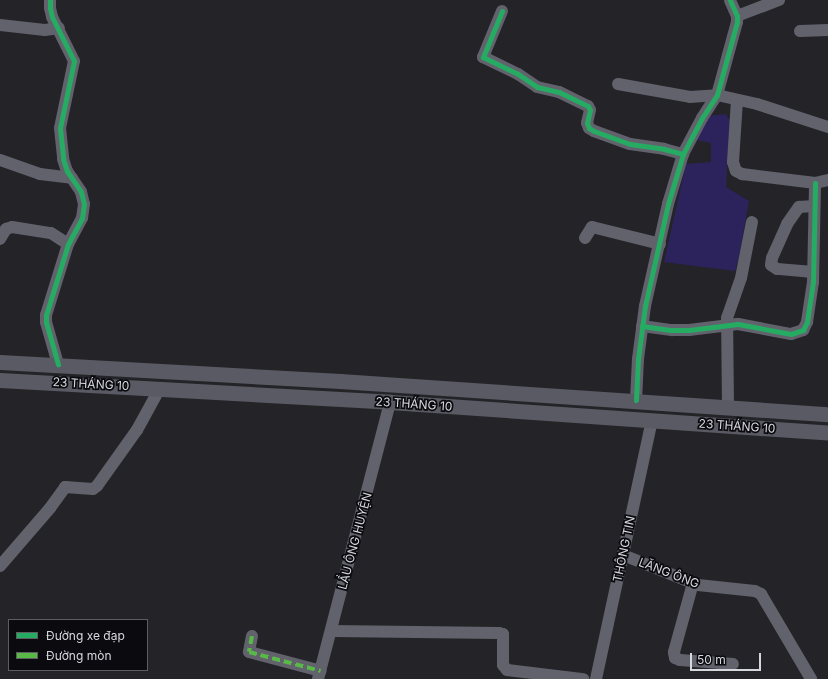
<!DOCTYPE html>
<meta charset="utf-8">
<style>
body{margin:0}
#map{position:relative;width:828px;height:679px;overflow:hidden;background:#232328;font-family:Inter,sans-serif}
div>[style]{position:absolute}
.green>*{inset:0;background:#2c235c}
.minor>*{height:12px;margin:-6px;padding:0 6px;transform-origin:6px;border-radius:6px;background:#62626d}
.major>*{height:15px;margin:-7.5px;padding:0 7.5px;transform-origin:7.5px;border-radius:7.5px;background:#5a5a64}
.quiet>*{height:4px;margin-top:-2px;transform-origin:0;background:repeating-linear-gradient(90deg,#58b947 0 8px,transparent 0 12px)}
.cycleway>*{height:5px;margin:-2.5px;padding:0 2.5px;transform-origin:2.5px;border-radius:2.5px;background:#26ab63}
span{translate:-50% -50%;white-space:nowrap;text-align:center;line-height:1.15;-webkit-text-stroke:3.5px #0b0b0f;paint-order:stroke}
.street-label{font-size:12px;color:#d7d7de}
.legend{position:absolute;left:8px;top:619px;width:140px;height:52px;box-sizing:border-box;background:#0b0b0f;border:1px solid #5d5d62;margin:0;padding:5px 7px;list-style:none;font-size:12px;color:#d7d7de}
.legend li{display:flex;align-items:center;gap:8px;height:20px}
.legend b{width:20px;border:1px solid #5d5d62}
.scale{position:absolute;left:690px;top:653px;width:71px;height:18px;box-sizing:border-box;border:2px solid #d7d7de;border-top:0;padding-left:5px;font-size:12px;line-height:14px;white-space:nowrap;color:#d7d7de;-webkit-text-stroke:3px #0b0b0f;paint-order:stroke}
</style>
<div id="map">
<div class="green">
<div style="clip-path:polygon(726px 114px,730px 121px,726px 187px,749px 201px,739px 257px,735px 271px,664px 262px,686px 164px,711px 162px,711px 143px,697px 140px,707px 116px)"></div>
</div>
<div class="minor">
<div style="left:50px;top:0;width:8px;rotate:90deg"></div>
<div style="left:50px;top:8px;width:9px;rotate:77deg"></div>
<div style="left:52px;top:17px;width:49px;rotate:63.4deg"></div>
<div style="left:74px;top:61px;width:68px;rotate:101.8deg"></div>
<div style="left:60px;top:128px;width:31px;rotate:84deg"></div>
<div style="left:63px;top:159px;width:13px;rotate:72deg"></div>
<div style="left:67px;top:171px;width:25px;rotate:56deg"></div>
<div style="left:81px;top:192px;width:12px;rotate:76deg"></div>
<div style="left:84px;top:204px;width:14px;rotate:98deg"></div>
<div style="left:82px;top:218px;width:30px;rotate:118deg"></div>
<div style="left:68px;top:244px;width:74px;rotate:107.2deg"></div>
<div style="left:46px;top:315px;width:7px;rotate:90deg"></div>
<div style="left:46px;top:322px;width:44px;rotate:74.1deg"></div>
<div style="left:502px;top:11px;width:50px;rotate:112.4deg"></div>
<div style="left:483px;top:57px;width:39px;rotate:26deg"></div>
<div style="left:518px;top:74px;width:23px;rotate:34deg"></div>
<div style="left:537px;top:87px;width:23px;rotate:13deg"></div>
<div style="left:559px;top:92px;width:32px;rotate:26deg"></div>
<div style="left:588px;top:106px;width:4px;rotate:63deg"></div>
<div style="left:590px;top:110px;width:13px;rotate:103deg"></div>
<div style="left:587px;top:123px;width:5px;rotate:68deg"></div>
<div style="left:589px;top:128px;width:6px;rotate:31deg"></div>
<div style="left:594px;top:131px;width:38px;rotate:20deg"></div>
<div style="left:630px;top:144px;width:34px;rotate:8deg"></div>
<div style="left:664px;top:149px;width:20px;rotate:15deg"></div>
<div style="left:737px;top:16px;width:45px;rotate:-20.9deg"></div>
<div style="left:0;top:25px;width:45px;rotate:6.3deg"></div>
<div style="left:45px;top:30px;width:14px;rotate:-8deg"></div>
<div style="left:800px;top:31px;width:28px;rotate:-2deg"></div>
<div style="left:618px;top:84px;width:73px;rotate:10.2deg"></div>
<div style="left:690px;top:97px;width:27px;rotate:-4deg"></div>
<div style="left:717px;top:95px;width:41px;rotate:12.7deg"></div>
<div style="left:757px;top:104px;width:75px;rotate:17.9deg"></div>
<div style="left:737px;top:100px;width:62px;rotate:93.7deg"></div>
<div style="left:733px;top:162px;width:9px;rotate:72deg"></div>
<div style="left:736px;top:171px;width:7px;rotate:27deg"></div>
<div style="left:742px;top:174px;width:74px;rotate:7deg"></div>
<div style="left:815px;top:183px;width:13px;rotate:-13deg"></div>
<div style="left:0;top:160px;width:42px;rotate:19.3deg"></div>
<div style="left:40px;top:174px;width:32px;rotate:7deg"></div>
<div style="left:585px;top:238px;width:13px;rotate:-58deg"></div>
<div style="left:592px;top:227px;width:70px;rotate:14deg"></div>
<div style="left:0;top:239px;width:12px;rotate:-59deg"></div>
<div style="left:6px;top:229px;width:6px;rotate:-18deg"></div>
<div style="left:12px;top:227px;width:39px;rotate:9deg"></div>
<div style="left:51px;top:233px;width:20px;rotate:33deg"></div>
<div style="left:813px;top:272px;width:36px;rotate:-175deg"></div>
<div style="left:777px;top:269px;width:7px;rotate:-146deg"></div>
<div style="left:771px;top:265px;width:7px;rotate:-82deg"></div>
<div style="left:772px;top:258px;width:37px;rotate:-66deg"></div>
<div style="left:787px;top:224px;width:21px;rotate:-55deg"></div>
<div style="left:799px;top:207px;width:15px;rotate:-4deg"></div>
<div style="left:642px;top:326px;width:30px;rotate:8deg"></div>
<div style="left:672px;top:330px;width:17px"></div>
<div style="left:689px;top:330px;width:49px;rotate:-7deg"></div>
<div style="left:738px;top:324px;width:54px;rotate:10.7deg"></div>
<div style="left:791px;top:334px;width:13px;rotate:-18deg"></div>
<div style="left:803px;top:330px;width:9px;rotate:-63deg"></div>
<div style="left:807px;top:322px;width:40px;rotate:-81.5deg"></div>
<div style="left:813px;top:282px;width:99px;rotate:-88.8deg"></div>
<div style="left:636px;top:400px;width:41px;rotate:-87.2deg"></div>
<div style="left:638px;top:359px;width:53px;rotate:-82.5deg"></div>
<div style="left:645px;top:306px;width:105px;rotate:-77.3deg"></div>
<div style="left:668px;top:204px;width:52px;rotate:-73.3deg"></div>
<div style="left:683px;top:154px;width:41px;rotate:-62.2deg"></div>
<div style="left:702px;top:118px;width:27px;rotate:-57deg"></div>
<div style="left:717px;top:95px;width:76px;rotate:-74.7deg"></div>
<div style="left:737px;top:22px;width:6px;rotate:-90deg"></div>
<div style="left:737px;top:16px;width:17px;rotate:-114deg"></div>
<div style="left:728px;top:407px;width:89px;rotate:-90.6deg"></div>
<div style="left:727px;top:318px;width:42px;rotate:-70.7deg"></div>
<div style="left:741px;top:278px;width:57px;rotate:-78.9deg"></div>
<div style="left:623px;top:555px;width:81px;rotate:21.8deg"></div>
<div style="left:698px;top:585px;width:57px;rotate:6deg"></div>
<div style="left:755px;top:591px;width:7px;rotate:27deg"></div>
<div style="left:761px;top:594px;width:99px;rotate:59.5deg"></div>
<div style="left:0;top:566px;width:77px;rotate:-49.2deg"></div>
<div style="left:50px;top:508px;width:26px;rotate:-54deg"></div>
<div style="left:65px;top:487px;width:28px;rotate:4deg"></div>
<div style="left:93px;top:489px;width:5px;rotate:-37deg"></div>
<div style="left:97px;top:486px;width:69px;rotate:-54.5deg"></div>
<div style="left:137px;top:430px;width:48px;rotate:-61.3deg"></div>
<div style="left:693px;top:583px;width:72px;rotate:105.4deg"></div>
<div style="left:674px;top:652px;width:6px;rotate:81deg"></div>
<div style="left:675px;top:658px;width:5px;rotate:22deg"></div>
<div style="left:680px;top:660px;width:53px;rotate:4.3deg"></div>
<div style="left:332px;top:631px;width:167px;rotate:0.7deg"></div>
<div style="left:499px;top:633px;width:4px;rotate:14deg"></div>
<div style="left:503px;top:634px;width:31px;rotate:90deg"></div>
<div style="left:503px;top:665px;width:6px;rotate:51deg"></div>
<div style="left:507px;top:670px;width:77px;rotate:6.8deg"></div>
<div style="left:252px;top:636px;width:16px;rotate:101deg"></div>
<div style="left:249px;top:652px;width:74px;rotate:14.8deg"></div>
<div style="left:318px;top:679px;width:286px;rotate:-75.4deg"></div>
<div style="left:596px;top:679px;width:265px;rotate:-77.8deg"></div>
</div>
<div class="major">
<div style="left:0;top:362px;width:341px;rotate:3.2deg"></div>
<div style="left:340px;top:381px;width:489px;rotate:3.9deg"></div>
<div style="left:0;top:380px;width:391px;rotate:3.2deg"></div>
<div style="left:390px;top:402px;width:439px;rotate:4deg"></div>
</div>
<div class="quiet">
<div style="left:252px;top:636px;width:16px;rotate:101deg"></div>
<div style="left:249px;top:652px;width:74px;rotate:14.8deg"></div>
</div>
<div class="cycleway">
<div style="left:50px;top:0;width:8px;rotate:90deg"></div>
<div style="left:50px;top:8px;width:9px;rotate:77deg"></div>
<div style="left:52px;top:17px;width:49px;rotate:63.4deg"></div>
<div style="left:74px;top:61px;width:68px;rotate:101.8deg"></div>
<div style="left:60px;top:128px;width:31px;rotate:84deg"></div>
<div style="left:63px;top:159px;width:13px;rotate:72deg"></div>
<div style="left:67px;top:171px;width:25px;rotate:56deg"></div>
<div style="left:81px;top:192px;width:12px;rotate:76deg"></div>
<div style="left:84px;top:204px;width:14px;rotate:98deg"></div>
<div style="left:82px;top:218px;width:30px;rotate:118deg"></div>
<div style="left:68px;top:244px;width:74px;rotate:107.2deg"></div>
<div style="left:46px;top:315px;width:7px;rotate:90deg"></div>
<div style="left:46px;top:322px;width:44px;rotate:74.1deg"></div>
<div style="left:502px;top:11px;width:50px;rotate:112.4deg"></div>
<div style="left:483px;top:57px;width:39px;rotate:26deg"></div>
<div style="left:518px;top:74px;width:23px;rotate:34deg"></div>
<div style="left:537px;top:87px;width:23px;rotate:13deg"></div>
<div style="left:559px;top:92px;width:32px;rotate:26deg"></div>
<div style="left:588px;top:106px;width:4px;rotate:63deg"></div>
<div style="left:590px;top:110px;width:13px;rotate:103deg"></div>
<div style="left:587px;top:123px;width:5px;rotate:68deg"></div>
<div style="left:589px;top:128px;width:6px;rotate:31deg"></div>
<div style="left:594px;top:131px;width:38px;rotate:20deg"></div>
<div style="left:630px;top:144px;width:34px;rotate:8deg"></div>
<div style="left:664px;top:149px;width:20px;rotate:15deg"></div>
<div style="left:642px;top:326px;width:30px;rotate:8deg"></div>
<div style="left:672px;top:330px;width:17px"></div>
<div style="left:689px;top:330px;width:49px;rotate:-7deg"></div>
<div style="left:738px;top:324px;width:54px;rotate:10.7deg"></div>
<div style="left:791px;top:334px;width:13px;rotate:-18deg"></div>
<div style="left:803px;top:330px;width:9px;rotate:-63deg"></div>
<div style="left:807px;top:322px;width:40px;rotate:-81.5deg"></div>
<div style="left:813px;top:282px;width:99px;rotate:-88.8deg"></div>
<div style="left:636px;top:400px;width:41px;rotate:-87.2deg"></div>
<div style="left:638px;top:359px;width:53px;rotate:-82.5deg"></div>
<div style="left:645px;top:306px;width:105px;rotate:-77.3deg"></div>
<div style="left:668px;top:204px;width:52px;rotate:-73.3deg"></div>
<div style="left:683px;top:154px;width:41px;rotate:-62.2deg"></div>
<div style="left:702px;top:118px;width:27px;rotate:-57deg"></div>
<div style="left:717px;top:95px;width:76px;rotate:-74.7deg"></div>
<div style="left:737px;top:22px;width:6px;rotate:-90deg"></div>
<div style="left:737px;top:16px;width:17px;rotate:-114deg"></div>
</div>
<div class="street-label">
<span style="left:91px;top:384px;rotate:3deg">23 THÁNG 10</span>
<span style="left:414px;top:404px;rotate:4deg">23 THÁNG 10</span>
<span style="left:737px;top:426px;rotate:4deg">23 THÁNG 10</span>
<span style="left:355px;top:541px;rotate:-75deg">LẦU ÔNG HUYỆN</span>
<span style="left:624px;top:549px;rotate:-78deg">THÔNG TIN</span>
<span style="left:669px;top:573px;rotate:21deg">LĂNG ÔNG</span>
</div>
<ul class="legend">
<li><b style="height:5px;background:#26ab63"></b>Đường xe đạp</li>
<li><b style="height:5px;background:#58b947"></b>Đường mòn</li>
</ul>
<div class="scale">50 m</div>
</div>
